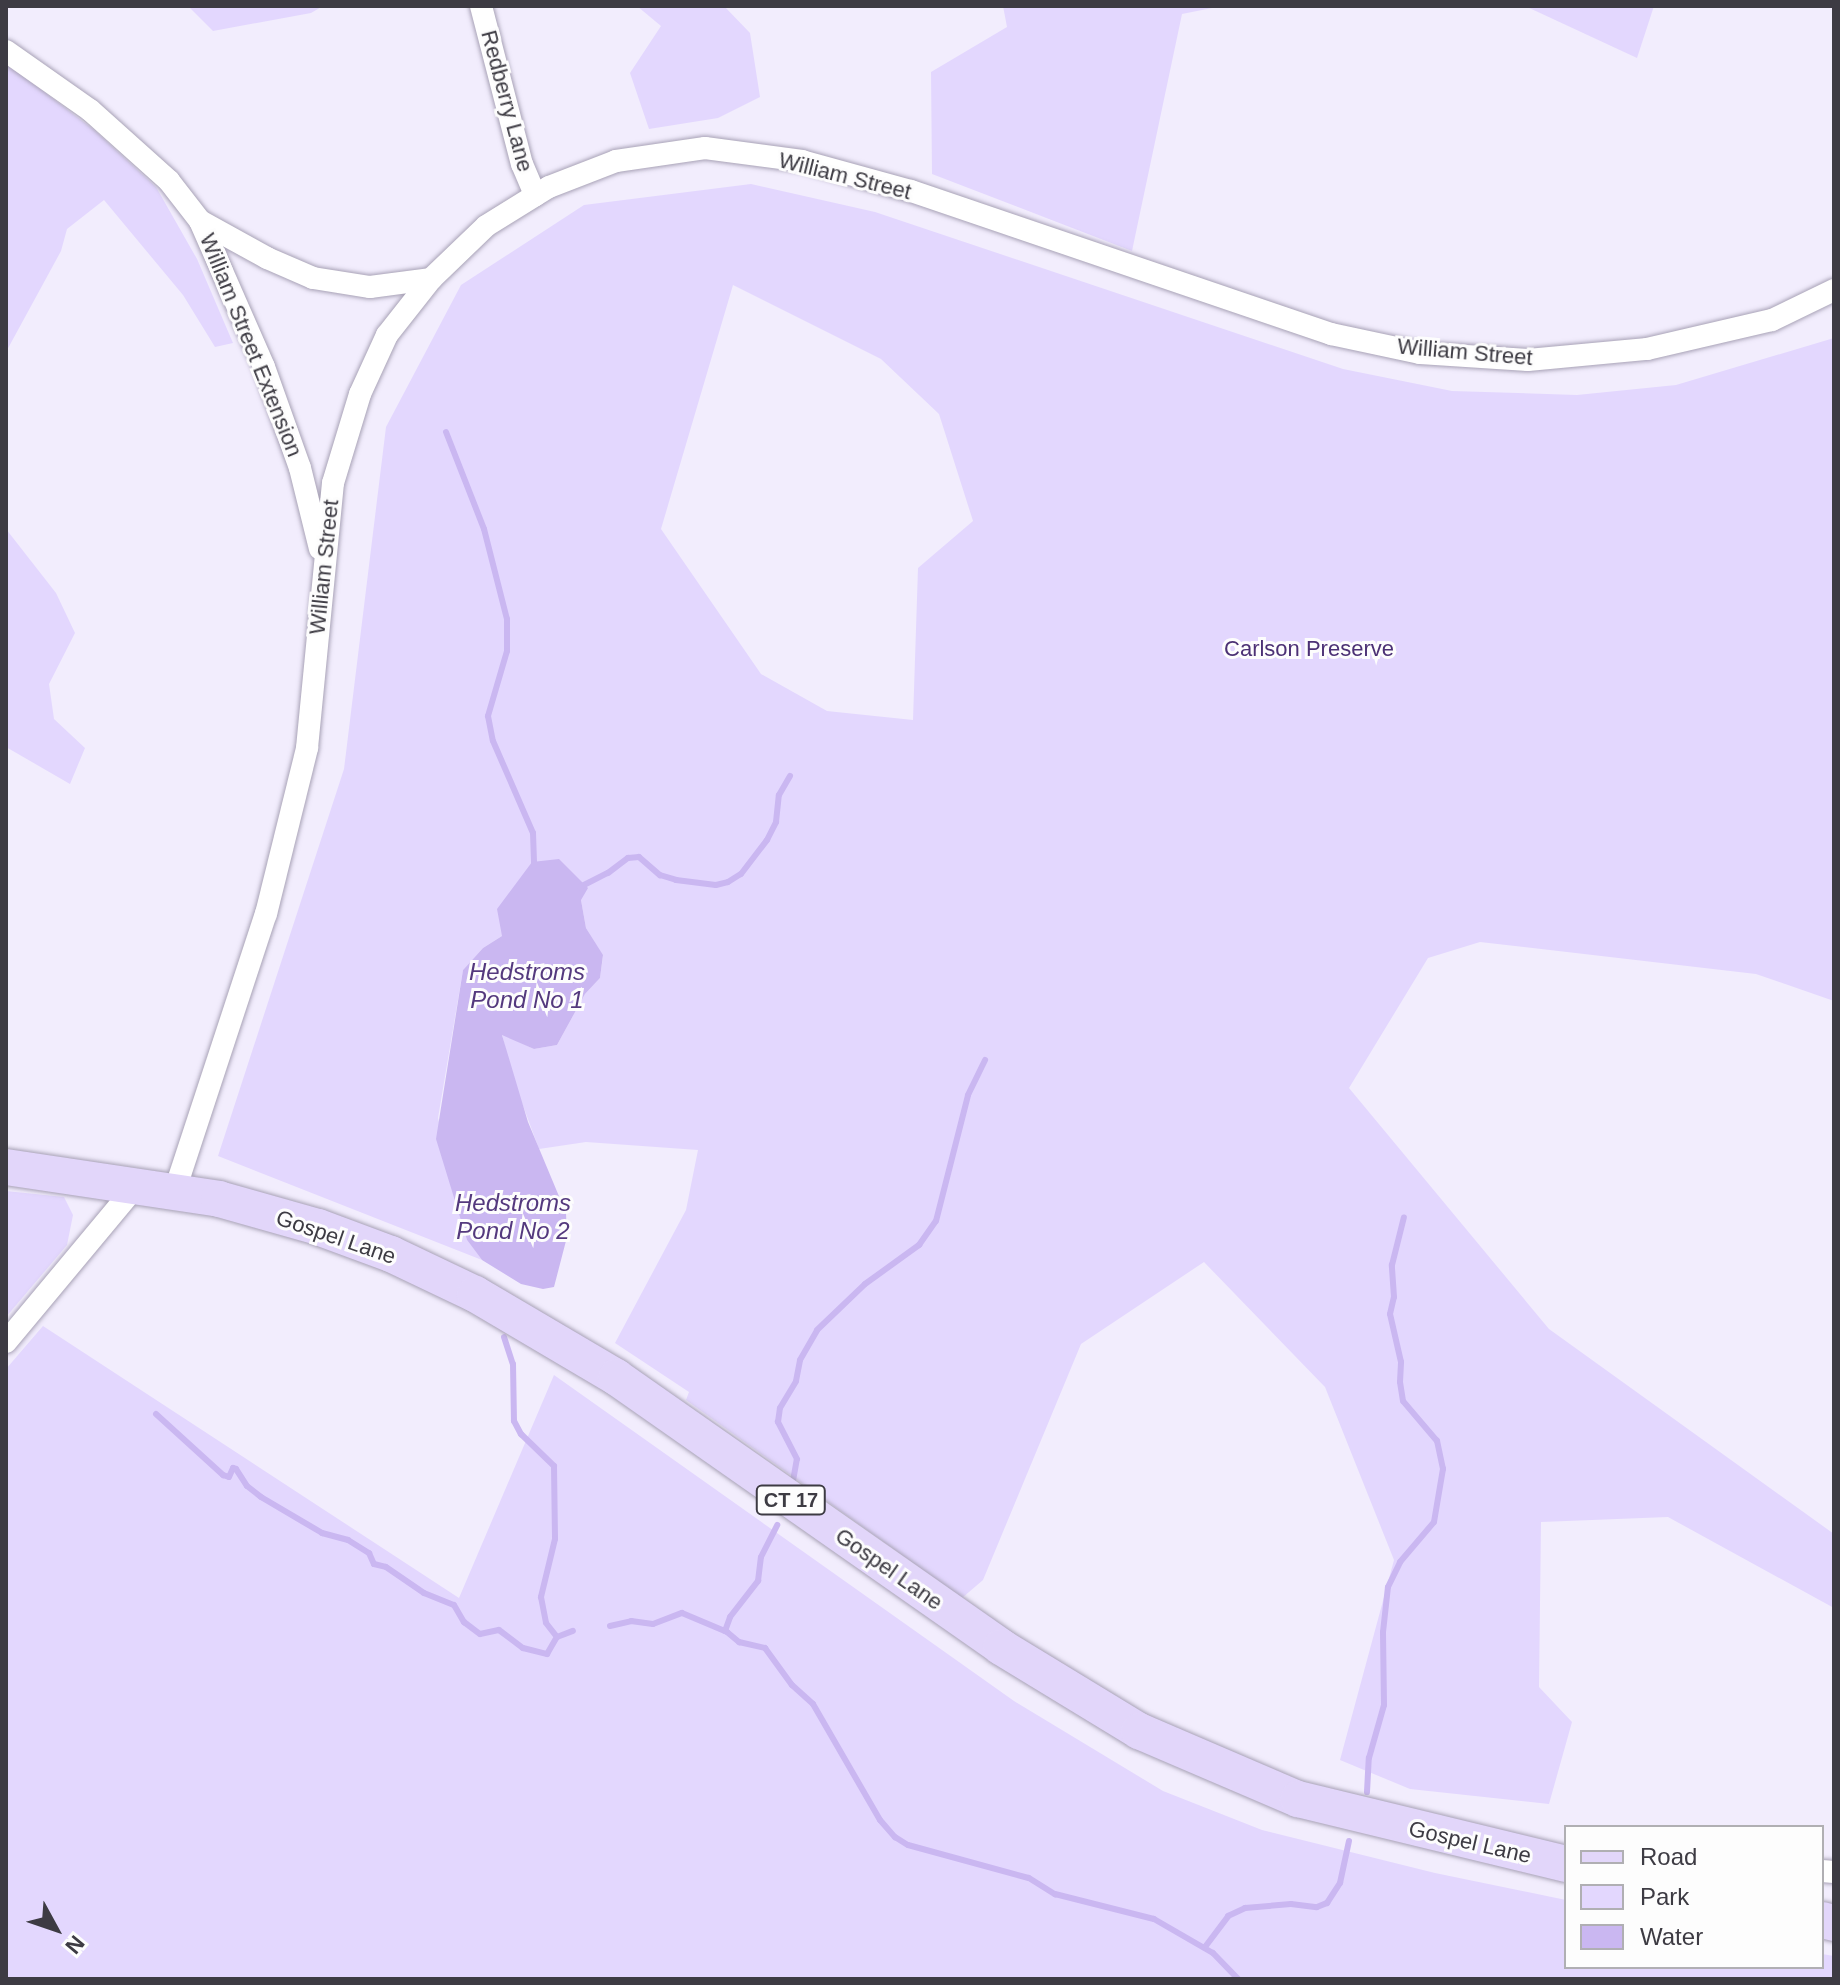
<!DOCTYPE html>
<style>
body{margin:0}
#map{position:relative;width:1840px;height:1985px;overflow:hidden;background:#f2edfd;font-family:Helvetica,sans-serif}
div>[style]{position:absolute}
.green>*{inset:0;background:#e3d7fe}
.water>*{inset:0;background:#cab7f1}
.stream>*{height:6px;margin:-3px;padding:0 3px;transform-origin:3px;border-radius:3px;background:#cab7f1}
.roads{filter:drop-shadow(0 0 2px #a8a2b6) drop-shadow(0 0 2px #a8a2b6)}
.minor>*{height:22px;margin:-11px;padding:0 11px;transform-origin:11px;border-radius:11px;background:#fff}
.primary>*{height:36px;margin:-18px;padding:0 18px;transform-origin:18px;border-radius:18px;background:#e2d6fa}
span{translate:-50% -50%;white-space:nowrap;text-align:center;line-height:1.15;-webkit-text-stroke:6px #fdfdfd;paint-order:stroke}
.shield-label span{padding:2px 6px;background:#fdfdfd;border:2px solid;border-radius:6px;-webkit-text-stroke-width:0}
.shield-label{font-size:20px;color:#3d3b43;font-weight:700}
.street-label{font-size:22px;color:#3d3b43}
.park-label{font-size:22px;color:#4c3175}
.water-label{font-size:24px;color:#54397e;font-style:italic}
.frame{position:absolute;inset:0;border:8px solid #3d3b43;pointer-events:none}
.legend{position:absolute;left:1564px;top:1825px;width:260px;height:144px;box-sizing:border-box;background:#fdfdfd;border:2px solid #b0afb3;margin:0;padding:10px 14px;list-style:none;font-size:24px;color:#3d3b43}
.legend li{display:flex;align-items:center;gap:16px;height:40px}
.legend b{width:40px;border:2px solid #b0afb3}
.north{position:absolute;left:16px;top:1889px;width:80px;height:80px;-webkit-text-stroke:6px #fdfdfd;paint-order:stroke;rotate:130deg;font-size:22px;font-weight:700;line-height:32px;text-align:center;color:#3d3b43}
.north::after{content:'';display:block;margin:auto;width:28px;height:36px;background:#3d3b43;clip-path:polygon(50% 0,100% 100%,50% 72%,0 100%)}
</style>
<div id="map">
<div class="green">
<div style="clip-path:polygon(188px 6px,323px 6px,311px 13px,213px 31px)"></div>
<div style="clip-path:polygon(637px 6px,724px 6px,750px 33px,760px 97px,718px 118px,649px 129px,630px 73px,661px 26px)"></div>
<div style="clip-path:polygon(1003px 6px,1222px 6px,1182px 14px,1132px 251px,932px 174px,931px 72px,1007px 27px)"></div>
<div style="clip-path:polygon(1525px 6px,1654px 6px,1637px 58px)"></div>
<div style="clip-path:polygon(6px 63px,94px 130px,156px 187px,197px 259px,233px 343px,215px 347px,183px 295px,104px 200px,67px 229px,61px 251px,6px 352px)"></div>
<div style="clip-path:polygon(evenodd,751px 184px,875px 212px,1343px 369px,1452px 391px,1577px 395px,1676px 385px,1834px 338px,1834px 1001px,1756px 974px,1480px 942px,1428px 958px,1349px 1088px,1549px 1329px,1834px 1534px,1834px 1608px,1668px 1517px,1541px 1522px,1539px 1687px,1572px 1722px,1549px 1804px,1410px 1789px,1340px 1760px,1394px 1560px,1325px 1387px,1204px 1262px,1081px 1344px,983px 1580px,962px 1598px,686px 1400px,689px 1392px,615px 1343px,686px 1210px,698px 1150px,586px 1142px,539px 1149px,512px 1076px,502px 1034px,534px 1049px,557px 1045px,585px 994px,600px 978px,603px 956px,586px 928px,581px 900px,502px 936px,483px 948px,463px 970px,438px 1118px,467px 1240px,482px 1260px,218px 1156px,344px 769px,386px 427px,461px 285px,584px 205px,751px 184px,733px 285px,881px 359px,939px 414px,973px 521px,918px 568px,913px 720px,827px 711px,761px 674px,661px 529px,733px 285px)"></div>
<div style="clip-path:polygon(6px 529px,56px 593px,75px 633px,49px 684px,54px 719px,85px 748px,70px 784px,6px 747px)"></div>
<div style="clip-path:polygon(6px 1191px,64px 1197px,73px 1215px,67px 1245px,6px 1317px)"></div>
<div style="clip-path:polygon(43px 1326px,459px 1598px,554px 1375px,1014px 1701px,1163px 1791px,1262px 1830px,1435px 1873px,1566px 1900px,1566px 1967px,1822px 1967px,1822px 1954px,1834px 1956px,1834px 1979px,6px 1979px,6px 1369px)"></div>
</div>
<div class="water">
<div style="clip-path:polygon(559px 859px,588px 888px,581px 900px,586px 928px,603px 955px,600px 978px,585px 994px,557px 1045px,534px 1049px,502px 1035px,528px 1122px,566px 1213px,567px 1237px,554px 1287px,543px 1289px,521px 1284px,482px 1260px,467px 1240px,436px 1139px,463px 970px,483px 948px,502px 936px,497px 909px,532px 862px)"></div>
</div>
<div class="stream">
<div style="left:446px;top:432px;width:104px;rotate:68.6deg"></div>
<div style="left:484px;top:529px;width:93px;rotate:75.7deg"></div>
<div style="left:507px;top:619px;width:32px;rotate:90deg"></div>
<div style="left:507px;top:651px;width:68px;rotate:106.3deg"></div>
<div style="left:488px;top:716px;width:25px;rotate:79deg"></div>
<div style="left:493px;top:741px;width:100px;rotate:66.5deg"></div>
<div style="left:533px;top:833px;width:33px;rotate:88deg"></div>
<div style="left:580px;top:887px;width:31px;rotate:-27deg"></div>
<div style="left:608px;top:873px;width:25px;rotate:-37deg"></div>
<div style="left:628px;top:858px;width:11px;rotate:-5deg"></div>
<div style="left:639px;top:857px;width:28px;rotate:41deg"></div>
<div style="left:660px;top:875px;width:17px;rotate:17deg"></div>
<div style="left:676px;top:880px;width:40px;rotate:7.1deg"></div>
<div style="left:716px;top:885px;width:12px;rotate:-14deg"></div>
<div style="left:728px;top:882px;width:15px;rotate:-32deg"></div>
<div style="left:741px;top:874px;width:43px;rotate:-52.6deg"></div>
<div style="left:767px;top:840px;width:20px;rotate:-63deg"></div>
<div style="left:776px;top:822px;width:27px;rotate:-84deg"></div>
<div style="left:779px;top:795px;width:22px;rotate:-60deg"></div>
<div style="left:504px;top:1337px;width:28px;rotate:72deg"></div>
<div style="left:513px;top:1364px;width:57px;rotate:89deg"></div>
<div style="left:514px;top:1421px;width:15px;rotate:62deg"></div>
<div style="left:521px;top:1434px;width:46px;rotate:44.1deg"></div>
<div style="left:554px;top:1466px;width:73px;rotate:89.2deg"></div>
<div style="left:555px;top:1539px;width:60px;rotate:103.6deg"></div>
<div style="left:541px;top:1597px;width:26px;rotate:79deg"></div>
<div style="left:546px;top:1623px;width:18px;rotate:52deg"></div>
<div style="left:156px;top:1414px;width:91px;rotate:42.3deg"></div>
<div style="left:223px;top:1475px;width:6px;rotate:18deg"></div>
<div style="left:229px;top:1477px;width:10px;rotate:-66deg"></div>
<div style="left:233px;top:1468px;width:3px;rotate:18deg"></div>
<div style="left:236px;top:1469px;width:20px;rotate:57deg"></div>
<div style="left:247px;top:1486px;width:18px;rotate:38deg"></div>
<div style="left:261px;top:1497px;width:71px;rotate:30.5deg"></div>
<div style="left:322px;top:1533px;width:27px;rotate:15deg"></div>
<div style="left:348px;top:1540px;width:25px;rotate:32deg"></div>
<div style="left:369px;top:1553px;width:12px;rotate:66deg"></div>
<div style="left:374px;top:1564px;width:12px;rotate:14deg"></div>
<div style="left:386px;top:1567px;width:46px;rotate:34.4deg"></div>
<div style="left:424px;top:1593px;width:32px;rotate:22deg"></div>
<div style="left:454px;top:1605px;width:20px;rotate:60deg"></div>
<div style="left:464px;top:1622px;width:20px;rotate:37deg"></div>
<div style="left:480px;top:1634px;width:19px;rotate:-12deg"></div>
<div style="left:499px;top:1630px;width:30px;rotate:37deg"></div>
<div style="left:523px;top:1648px;width:25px;rotate:14deg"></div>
<div style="left:547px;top:1654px;width:20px;rotate:-60deg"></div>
<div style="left:557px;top:1637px;width:17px;rotate:-21deg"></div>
<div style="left:793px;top:1481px;width:22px;rotate:-80deg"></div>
<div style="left:797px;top:1459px;width:42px;rotate:-117.2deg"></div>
<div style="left:778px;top:1422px;width:14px;rotate:-82deg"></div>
<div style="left:780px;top:1408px;width:31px;rotate:-59deg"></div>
<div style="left:796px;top:1381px;width:21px;rotate:-79deg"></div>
<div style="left:800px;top:1360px;width:34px;rotate:-60deg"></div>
<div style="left:817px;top:1330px;width:66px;rotate:-43.8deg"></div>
<div style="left:865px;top:1284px;width:67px;rotate:-35.8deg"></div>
<div style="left:919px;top:1245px;width:29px;rotate:-55deg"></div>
<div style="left:936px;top:1221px;width:130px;rotate:-75.7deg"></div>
<div style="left:968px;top:1095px;width:39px;rotate:-64deg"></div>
<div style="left:610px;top:1626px;width:22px;rotate:-13deg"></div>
<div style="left:631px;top:1621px;width:22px;rotate:8deg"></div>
<div style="left:653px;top:1624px;width:31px;rotate:-21deg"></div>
<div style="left:682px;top:1613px;width:49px;rotate:22.9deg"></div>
<div style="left:727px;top:1632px;width:16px;rotate:40deg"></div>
<div style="left:739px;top:1642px;width:27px;rotate:13deg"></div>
<div style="left:765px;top:1648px;width:46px;rotate:53.9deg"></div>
<div style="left:792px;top:1685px;width:28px;rotate:42deg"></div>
<div style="left:813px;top:1704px;width:134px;rotate:60deg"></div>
<div style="left:880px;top:1820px;width:23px;rotate:49deg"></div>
<div style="left:895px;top:1837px;width:15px;rotate:32deg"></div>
<div style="left:908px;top:1845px;width:125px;rotate:15.3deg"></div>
<div style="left:1029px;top:1878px;width:31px;rotate:32deg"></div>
<div style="left:1055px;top:1894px;width:102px;rotate:14.2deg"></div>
<div style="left:1154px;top:1919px;width:68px;rotate:30deg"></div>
<div style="left:1213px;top:1953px;width:36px;rotate:46deg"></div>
<div style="left:725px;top:1631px;width:15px;rotate:-70deg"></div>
<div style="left:730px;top:1617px;width:46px;rotate:-52.1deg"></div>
<div style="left:758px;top:1581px;width:24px;rotate:-83deg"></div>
<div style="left:761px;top:1557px;width:36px;rotate:-63deg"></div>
<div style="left:1367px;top:1792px;width:34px;rotate:-87deg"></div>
<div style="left:1369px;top:1758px;width:55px;rotate:-74.2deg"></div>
<div style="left:1384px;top:1705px;width:73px;rotate:-90.8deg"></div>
<div style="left:1383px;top:1632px;width:45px;rotate:-83.7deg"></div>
<div style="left:1388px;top:1587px;width:28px;rotate:-64deg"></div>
<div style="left:1400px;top:1562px;width:52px;rotate:-49.6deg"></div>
<div style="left:1434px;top:1522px;width:54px;rotate:-80.4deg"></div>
<div style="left:1443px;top:1469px;width:29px;rotate:-102deg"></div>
<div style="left:1437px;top:1441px;width:52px;rotate:-130.4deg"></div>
<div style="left:1403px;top:1401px;width:19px;rotate:-99deg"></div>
<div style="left:1400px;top:1382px;width:20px;rotate:-87deg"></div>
<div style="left:1401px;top:1362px;width:49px;rotate:-102.9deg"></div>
<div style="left:1390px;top:1314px;width:17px;rotate:-77deg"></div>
<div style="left:1394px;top:1297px;width:32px;rotate:-94deg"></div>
<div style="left:1392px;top:1265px;width:49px;rotate:-76deg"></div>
<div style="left:1205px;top:1947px;width:39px;rotate:-53deg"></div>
<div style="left:1228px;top:1916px;width:19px;rotate:-25deg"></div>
<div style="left:1245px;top:1908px;width:46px;rotate:-5deg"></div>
<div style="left:1291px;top:1904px;width:26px;rotate:7deg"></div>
<div style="left:1317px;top:1907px;width:11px;rotate:-22deg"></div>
<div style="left:1327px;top:1903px;width:24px;rotate:-57deg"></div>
<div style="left:1340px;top:1883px;width:43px;rotate:-77.9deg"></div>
</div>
<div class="roads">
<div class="minor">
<div style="left:481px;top:6px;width:163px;rotate:75.5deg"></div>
<div style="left:522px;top:164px;width:34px;rotate:67deg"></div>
<div style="left:6px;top:51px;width:103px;rotate:35.1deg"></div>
<div style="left:90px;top:110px;width:106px;rotate:41.9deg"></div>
<div style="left:169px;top:181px;width:51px;rotate:52.2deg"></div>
<div style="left:200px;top:221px;width:77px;rotate:28.9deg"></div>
<div style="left:267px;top:258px;width:50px;rotate:23.5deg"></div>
<div style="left:313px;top:278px;width:58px;rotate:9deg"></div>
<div style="left:370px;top:287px;width:62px;rotate:-7.5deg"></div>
<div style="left:200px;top:221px;width:159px;rotate:66.3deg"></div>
<div style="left:264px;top:367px;width:107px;rotate:70.4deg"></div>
<div style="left:300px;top:468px;width:83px;rotate:76.1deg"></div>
<div style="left:175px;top:1190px;width:291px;rotate:-71.8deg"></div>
<div style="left:266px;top:914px;width:171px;rotate:-76.1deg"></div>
<div style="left:307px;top:748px;width:266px;rotate:-84.4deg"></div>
<div style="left:333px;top:483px;width:93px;rotate:-73.1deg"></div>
<div style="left:360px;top:394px;width:65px;rotate:-65.4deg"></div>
<div style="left:387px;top:335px;width:71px;rotate:-51.8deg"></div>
<div style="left:431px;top:279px;width:76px;rotate:-43.9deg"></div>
<div style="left:486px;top:226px;width:74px;rotate:-31.8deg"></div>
<div style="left:549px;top:187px;width:72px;rotate:-21.2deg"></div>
<div style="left:616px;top:161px;width:90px;rotate:-8.3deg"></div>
<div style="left:705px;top:148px;width:98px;rotate:7.6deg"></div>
<div style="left:802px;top:161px;width:113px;rotate:15.4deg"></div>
<div style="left:911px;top:191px;width:444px;rotate:18.8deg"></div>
<div style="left:1331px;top:334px;width:91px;rotate:12.1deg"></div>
<div style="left:1420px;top:353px;width:108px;rotate:3.7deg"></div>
<div style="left:1528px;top:360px;width:120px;rotate:-5.3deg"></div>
<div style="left:1647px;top:349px;width:128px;rotate:-13.1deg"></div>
<div style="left:1772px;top:320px;width:69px;rotate:-25.8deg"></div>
<div style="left:6px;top:1342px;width:204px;rotate:-50.2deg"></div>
<div style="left:1822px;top:1871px;width:12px;rotate:5deg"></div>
</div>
<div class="primary">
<div style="left:6px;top:1167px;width:215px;rotate:8.5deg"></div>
<div style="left:219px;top:1199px;width:103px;rotate:15.8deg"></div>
<div style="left:318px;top:1227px;width:78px;rotate:20.3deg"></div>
<div style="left:391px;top:1254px;width:93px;rotate:25.5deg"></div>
<div style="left:475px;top:1294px;width:164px;rotate:30.5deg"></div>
<div style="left:616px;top:1377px;width:470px;rotate:35deg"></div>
<div style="left:1001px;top:1647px;width:162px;rotate:31.3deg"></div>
<div style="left:1139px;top:1731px;width:173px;rotate:23.2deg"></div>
<div style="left:1298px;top:1799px;width:276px;rotate:13.6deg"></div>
<div style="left:1822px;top:1920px;width:12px;rotate:14deg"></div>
</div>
</div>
<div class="shield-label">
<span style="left:791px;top:1500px">CT 17</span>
</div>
<div class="street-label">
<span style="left:507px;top:101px;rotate:75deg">Redberry Lane</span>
<span style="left:845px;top:176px;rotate:14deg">William Street</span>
<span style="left:251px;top:345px;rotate:68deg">William Street Extension</span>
<span style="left:1465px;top:352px;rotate:5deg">William Street</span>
<span style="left:324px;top:567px;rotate:-84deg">William Street</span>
<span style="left:336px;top:1237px;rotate:19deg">Gospel Lane</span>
<span style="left:889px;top:1569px;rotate:35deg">Gospel Lane</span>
<span style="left:1470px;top:1842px;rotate:13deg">Gospel Lane</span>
</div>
<div class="park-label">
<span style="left:1309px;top:649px">Carlson Preserve</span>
</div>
<div class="water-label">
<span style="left:527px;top:986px">Hedstroms<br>Pond No 1</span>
<span style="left:513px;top:1217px">Hedstroms<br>Pond No 2</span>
</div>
<div class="frame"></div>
<ul class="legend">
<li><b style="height:10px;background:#e2d6fa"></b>Road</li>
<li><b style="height:22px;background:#e3d7fe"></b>Park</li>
<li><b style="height:22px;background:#cab7f1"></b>Water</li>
</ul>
<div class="north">N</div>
</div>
